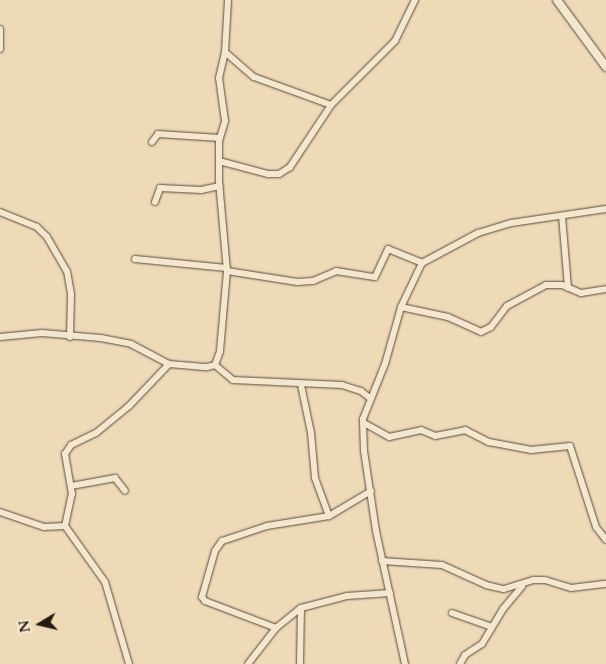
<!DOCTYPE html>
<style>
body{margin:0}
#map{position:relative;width:606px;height:664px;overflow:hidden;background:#eedab7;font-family:Cardo,serif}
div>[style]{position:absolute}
.roads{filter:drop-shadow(0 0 1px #584a39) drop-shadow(0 0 1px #584a39)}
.minor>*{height:6px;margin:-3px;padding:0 3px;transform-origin:3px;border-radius:3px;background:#f4e7d0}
.tertiary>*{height:8px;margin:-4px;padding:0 4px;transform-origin:4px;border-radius:4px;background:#f4e7d0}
span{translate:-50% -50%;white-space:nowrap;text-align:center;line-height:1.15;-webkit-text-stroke:5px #f4e7d0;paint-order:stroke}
.north{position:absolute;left:15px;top:599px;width:50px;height:50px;-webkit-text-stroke:4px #f4e7d0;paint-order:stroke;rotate:261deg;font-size:14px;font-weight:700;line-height:20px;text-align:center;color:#261a0f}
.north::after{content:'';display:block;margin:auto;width:18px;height:22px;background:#261a0f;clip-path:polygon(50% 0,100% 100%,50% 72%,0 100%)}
</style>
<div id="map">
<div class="roads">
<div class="minor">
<div style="left:0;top:29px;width:20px;rotate:90deg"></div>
<div style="left:225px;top:52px;width:38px;rotate:41deg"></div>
<div style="left:254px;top:77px;width:82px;rotate:20deg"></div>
<div style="left:152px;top:142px;width:10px;rotate:-53deg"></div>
<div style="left:158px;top:134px;width:62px;rotate:3.7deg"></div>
<div style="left:219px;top:161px;width:51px;rotate:14.9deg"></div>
<div style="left:268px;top:174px;width:11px"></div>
<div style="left:279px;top:174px;width:13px;rotate:-32deg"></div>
<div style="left:290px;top:167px;width:74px;rotate:-56.5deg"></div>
<div style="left:331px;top:105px;width:91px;rotate:-45deg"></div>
<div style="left:395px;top:41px;width:46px;rotate:-64deg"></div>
<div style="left:155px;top:202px;width:15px;rotate:-70deg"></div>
<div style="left:160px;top:188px;width:41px;rotate:2.8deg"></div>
<div style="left:201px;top:190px;width:19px;rotate:-12deg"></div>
<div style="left:0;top:212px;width:40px;rotate:22deg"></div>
<div style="left:37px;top:227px;width:14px;rotate:45deg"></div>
<div style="left:47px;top:237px;width:39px;rotate:60deg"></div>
<div style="left:67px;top:271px;width:23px;rotate:80deg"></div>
<div style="left:71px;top:294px;width:43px;rotate:91.3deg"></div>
<div style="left:562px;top:216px;width:72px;rotate:85.2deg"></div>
<div style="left:135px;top:259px;width:92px;rotate:5.6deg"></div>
<div style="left:227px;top:271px;width:71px;rotate:8.9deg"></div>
<div style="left:297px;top:282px;width:16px;rotate:-4deg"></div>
<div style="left:313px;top:281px;width:25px;rotate:-23deg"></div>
<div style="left:336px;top:271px;width:39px;rotate:9deg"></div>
<div style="left:375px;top:277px;width:31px;rotate:-65deg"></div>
<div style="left:388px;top:249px;width:37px;rotate:22deg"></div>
<div style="left:422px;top:263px;width:64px;rotate:-28.2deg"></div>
<div style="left:478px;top:233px;width:34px;rotate:-17deg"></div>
<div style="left:511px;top:223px;width:96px;rotate:-8.4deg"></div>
<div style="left:401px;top:307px;width:48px;rotate:12deg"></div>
<div style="left:448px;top:317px;width:36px;rotate:24deg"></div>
<div style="left:481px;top:332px;width:11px;rotate:-27deg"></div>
<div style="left:491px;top:327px;width:26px;rotate:-53deg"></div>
<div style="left:507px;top:306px;width:44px;rotate:-28.3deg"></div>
<div style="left:546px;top:285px;width:16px"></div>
<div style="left:562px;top:285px;width:21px;rotate:23deg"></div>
<div style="left:581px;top:293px;width:25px;rotate:-9deg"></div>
<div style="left:0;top:337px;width:42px;rotate:-5.4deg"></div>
<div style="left:42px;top:333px;width:59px;rotate:4.8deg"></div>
<div style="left:101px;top:338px;width:31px;rotate:11deg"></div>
<div style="left:131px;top:344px;width:43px;rotate:27.8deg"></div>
<div style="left:169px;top:364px;width:38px;rotate:5deg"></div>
<div style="left:207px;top:367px;width:8px;rotate:-14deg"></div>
<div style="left:215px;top:365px;width:15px;rotate:-70deg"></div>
<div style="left:220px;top:351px;width:80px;rotate:-85deg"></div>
<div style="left:227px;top:271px;width:90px;rotate:-95.1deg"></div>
<div style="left:219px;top:181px;width:40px;rotate:-90deg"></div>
<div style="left:219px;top:141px;width:21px;rotate:-73deg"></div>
<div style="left:225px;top:121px;width:43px;rotate:-97.9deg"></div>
<div style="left:219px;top:78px;width:27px;rotate:-77deg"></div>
<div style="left:225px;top:52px;width:52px;rotate:-86.7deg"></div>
<div style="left:215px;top:365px;width:23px;rotate:40deg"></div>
<div style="left:233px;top:380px;width:109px;rotate:2.6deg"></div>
<div style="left:342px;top:385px;width:20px;rotate:18deg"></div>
<div style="left:361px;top:391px;width:11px;rotate:38deg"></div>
<div style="left:301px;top:385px;width:49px;rotate:78.2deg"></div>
<div style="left:311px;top:433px;width:45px;rotate:84.9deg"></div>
<div style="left:315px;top:478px;width:40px;rotate:69.8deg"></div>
<div style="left:364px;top:423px;width:29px;rotate:29deg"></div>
<div style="left:389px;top:437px;width:33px;rotate:-12deg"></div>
<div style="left:421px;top:430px;width:15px;rotate:23deg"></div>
<div style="left:435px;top:436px;width:31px;rotate:-11deg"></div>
<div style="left:465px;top:430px;width:27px;rotate:27deg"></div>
<div style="left:489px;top:442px;width:43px;rotate:10.8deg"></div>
<div style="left:531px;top:450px;width:39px;rotate:-6deg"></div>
<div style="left:570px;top:446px;width:85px;rotate:72.2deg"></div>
<div style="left:596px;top:527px;width:16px;rotate:52deg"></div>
<div style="left:71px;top:486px;width:45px;rotate:-10.3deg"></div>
<div style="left:115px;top:478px;width:16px;rotate:52deg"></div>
<div style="left:371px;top:491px;width:49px;rotate:149.2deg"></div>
<div style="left:329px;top:516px;width:63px;rotate:170.8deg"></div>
<div style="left:267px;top:526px;width:47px;rotate:161.6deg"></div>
<div style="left:222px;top:541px;width:12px;rotate:125deg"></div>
<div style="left:215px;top:551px;width:48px;rotate:105.8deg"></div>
<div style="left:202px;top:597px;width:5px;rotate:53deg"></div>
<div style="left:205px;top:601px;width:76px;rotate:20.8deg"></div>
<div style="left:276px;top:628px;width:32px;rotate:-39deg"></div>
<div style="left:301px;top:608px;width:48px;rotate:-14.6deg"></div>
<div style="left:347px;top:596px;width:43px;rotate:-4deg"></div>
<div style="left:0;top:512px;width:46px;rotate:18.8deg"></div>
<div style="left:44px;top:527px;width:21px;rotate:-3deg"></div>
<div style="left:382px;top:561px;width:60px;rotate:3.8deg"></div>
<div style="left:442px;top:565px;width:48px;rotate:24.4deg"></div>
<div style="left:486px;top:585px;width:18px;rotate:13deg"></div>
<div style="left:504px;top:589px;width:31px;rotate:-17deg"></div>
<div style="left:534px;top:580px;width:11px"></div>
<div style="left:545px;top:580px;width:27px;rotate:17deg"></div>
<div style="left:571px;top:588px;width:35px;rotate:-7deg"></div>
<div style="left:452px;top:613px;width:42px;rotate:19.3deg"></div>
<div style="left:129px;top:664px;width:85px;rotate:-106.3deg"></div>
<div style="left:105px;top:582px;width:69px;rotate:-125.5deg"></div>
<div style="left:65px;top:526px;width:33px;rotate:-78deg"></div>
<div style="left:72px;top:494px;width:41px;rotate:-99.9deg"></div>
<div style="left:65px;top:454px;width:11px;rotate:-56deg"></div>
<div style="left:71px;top:445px;width:28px;rotate:-26deg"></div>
<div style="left:96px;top:433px;width:43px;rotate:-39.3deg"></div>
<div style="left:129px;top:406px;width:58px;rotate:-46.4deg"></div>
<div style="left:248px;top:664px;width:46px;rotate:-52.1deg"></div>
<div style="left:300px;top:664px;width:56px;rotate:-89deg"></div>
<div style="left:405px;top:664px;width:136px;rotate:-102.3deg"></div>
<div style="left:376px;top:531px;width:81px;rotate:-98.5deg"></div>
<div style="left:364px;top:451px;width:32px;rotate:-92deg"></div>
<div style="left:363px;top:419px;width:59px;rotate:-68.2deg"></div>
<div style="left:385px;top:364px;width:59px;rotate:-74.3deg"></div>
<div style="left:401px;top:307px;width:49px;rotate:-64.5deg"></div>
<div style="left:460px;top:664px;width:10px;rotate:-61deg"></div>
<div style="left:465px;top:655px;width:20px;rotate:-33deg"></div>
<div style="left:482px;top:644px;width:41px;rotate:-59deg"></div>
<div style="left:503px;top:609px;width:30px;rotate:-50deg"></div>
</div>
<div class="tertiary">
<div style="left:557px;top:0;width:83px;rotate:53.8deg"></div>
</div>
</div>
<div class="north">N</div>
</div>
